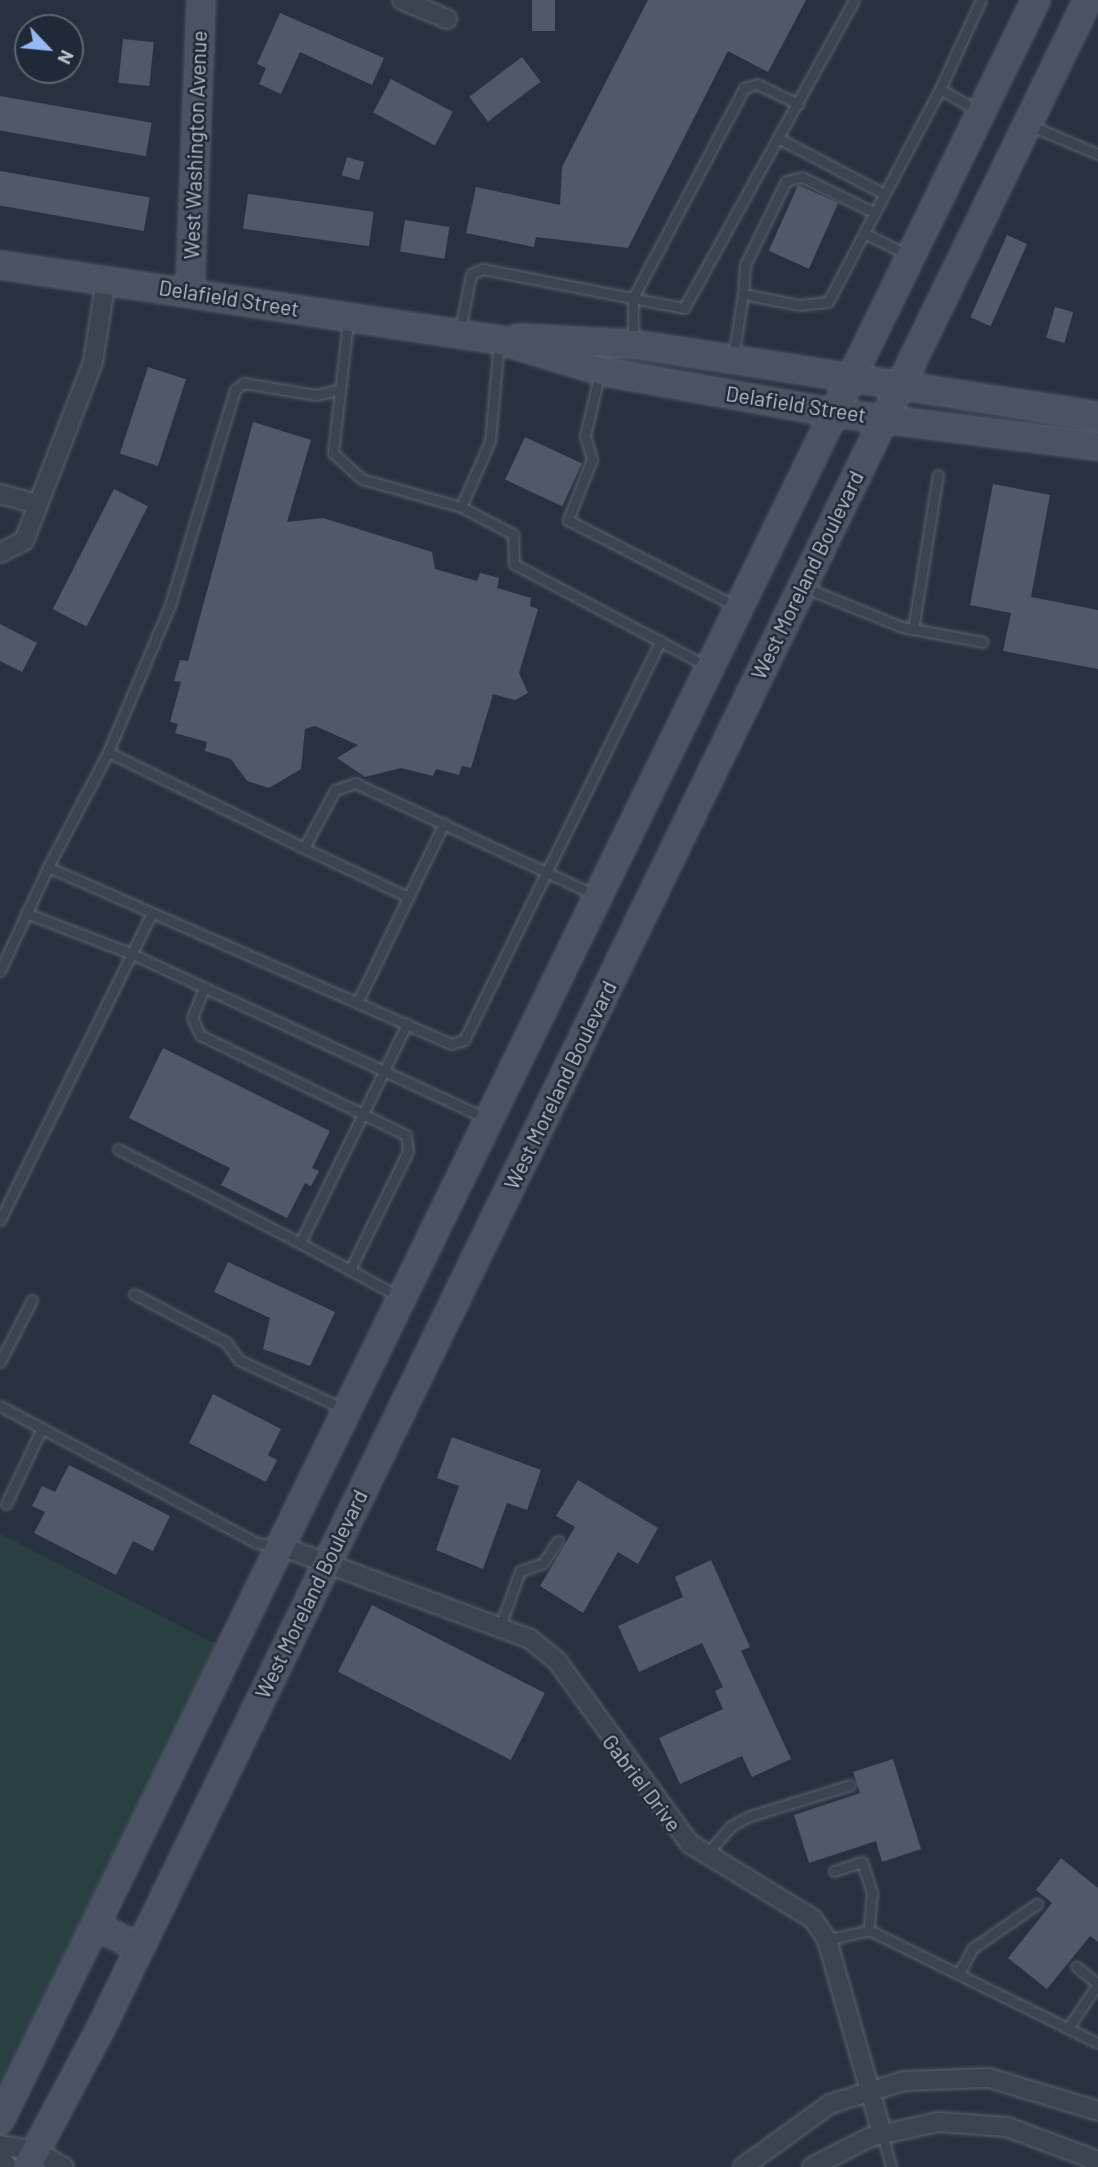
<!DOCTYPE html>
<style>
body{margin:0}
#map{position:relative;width:1098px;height:2167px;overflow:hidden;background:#273241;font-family:Barlow,sans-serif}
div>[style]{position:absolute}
.green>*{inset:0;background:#293f42}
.building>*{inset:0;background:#4e596a;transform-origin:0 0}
.roads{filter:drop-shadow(0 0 2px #5a626f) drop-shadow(0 0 2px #5a626f)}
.lane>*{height:9px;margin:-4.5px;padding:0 4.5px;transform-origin:4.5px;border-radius:4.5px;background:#3c4451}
.street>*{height:18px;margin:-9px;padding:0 9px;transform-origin:9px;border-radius:9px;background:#3c4451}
.secondary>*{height:26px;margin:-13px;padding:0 13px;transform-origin:13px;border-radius:13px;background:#4a5364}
span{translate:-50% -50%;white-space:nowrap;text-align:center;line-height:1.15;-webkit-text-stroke:5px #202937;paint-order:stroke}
.street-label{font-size:21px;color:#b9c0cb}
.north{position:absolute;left:14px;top:14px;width:70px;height:70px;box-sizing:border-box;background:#202937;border:2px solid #5d6572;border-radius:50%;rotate:116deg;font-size:19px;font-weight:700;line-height:28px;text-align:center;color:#b9c0cb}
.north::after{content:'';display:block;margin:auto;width:24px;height:32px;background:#94b9f5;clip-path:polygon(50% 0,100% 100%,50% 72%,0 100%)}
</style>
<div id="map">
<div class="green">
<div style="clip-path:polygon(0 1534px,216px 1644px,0 2085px)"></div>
</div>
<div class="building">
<div style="left:532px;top:0;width:23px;height:31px"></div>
<div style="clip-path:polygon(648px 0,806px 0,768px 72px,728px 51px,628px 248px,536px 237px,534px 247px,466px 233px,476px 187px,560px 205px,562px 167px)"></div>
<div style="clip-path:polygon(280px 13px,384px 58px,372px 85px,300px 52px,281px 94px,259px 84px,266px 68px,257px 64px)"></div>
<div style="left:123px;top:39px;width:31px;height:44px;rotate:6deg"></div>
<div style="left:522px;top:57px;width:31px;height:66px;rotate:53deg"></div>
<div style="left:391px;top:79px;width:70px;height:38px;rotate:28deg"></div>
<div style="left:0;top:96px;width:154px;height:34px;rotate:10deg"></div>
<div style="left:347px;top:157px;width:18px;height:19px;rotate:16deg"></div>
<div style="left:0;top:171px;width:152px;height:34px;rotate:10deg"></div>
<div style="left:798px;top:185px;width:44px;height:72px;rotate:24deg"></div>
<div style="left:248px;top:194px;width:127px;height:35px;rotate:8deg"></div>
<div style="left:405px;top:220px;width:45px;height:32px;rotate:9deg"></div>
<div style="left:1007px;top:235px;width:22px;height:90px;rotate:24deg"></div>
<div style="left:1055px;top:307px;width:19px;height:32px;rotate:16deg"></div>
<div style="left:148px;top:367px;width:40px;height:91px;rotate:18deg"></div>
<div style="clip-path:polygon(253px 422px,311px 440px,287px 522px,323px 518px,432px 552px,435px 569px,477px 581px,480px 573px,499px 578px,497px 588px,531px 598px,530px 606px,538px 609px,519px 673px,528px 693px,515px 700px,493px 694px,471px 768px,462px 766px,459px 775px,436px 769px,433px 776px,401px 768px,365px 777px,337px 758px,358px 745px,315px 726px,305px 729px,301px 769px,269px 788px,247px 781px,231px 759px,205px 751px,207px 742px,175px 733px,178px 724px,170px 722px,181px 682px,174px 681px,180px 660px,188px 661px)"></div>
<div style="left:525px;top:437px;width:63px;height:47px;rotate:25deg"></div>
<div style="clip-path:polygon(993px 484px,1050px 495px,1031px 597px,1098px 610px,1098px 669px,1003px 651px,1011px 613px,970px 605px)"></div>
<div style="left:114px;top:489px;width:38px;height:135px;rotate:27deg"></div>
<div style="clip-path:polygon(0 624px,37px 643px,22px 672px,0 661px)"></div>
<div style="clip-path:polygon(163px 1048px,330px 1131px,312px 1168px,319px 1171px,311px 1186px,305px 1183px,287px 1218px,221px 1185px,230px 1168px,129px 1118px)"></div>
<div style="clip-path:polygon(228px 1262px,335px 1312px,310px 1366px,263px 1349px,270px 1318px,214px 1292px)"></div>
<div style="clip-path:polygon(213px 1394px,281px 1429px,268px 1455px,277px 1460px,266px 1482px,189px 1443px)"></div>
<div style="clip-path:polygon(452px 1437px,541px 1470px,527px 1510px,507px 1503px,483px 1569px,436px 1550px,459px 1486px,437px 1478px)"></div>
<div style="clip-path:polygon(69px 1465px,170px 1516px,153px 1551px,133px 1541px,116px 1575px,34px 1533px,45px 1512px,32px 1506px,42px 1486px,55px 1492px)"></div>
<div style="clip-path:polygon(578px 1480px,658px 1528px,638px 1564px,618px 1552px,583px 1613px,540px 1586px,575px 1527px,556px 1516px)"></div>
<div style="clip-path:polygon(711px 1560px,750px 1647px,741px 1651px,791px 1759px,752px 1777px,742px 1756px,680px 1784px,659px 1738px,723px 1709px,715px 1691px,723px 1687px,702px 1643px,639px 1672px,618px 1626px,683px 1597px,675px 1577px)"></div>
<div style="left:372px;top:1605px;width:194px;height:75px;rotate:27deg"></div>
<div style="clip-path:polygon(893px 1759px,921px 1849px,882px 1862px,876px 1841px,809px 1863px,794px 1815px,860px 1793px,853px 1772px)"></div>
<div style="clip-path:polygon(1061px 1858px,1098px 1888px,1098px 1942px,1090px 1936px,1047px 1989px,1008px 1958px,1052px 1903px,1036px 1890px)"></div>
</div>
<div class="roads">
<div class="lane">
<div style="left:980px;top:112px;width:46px;rotate:-150.1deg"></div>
<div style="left:940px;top:89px;width:98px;rotate:-65.3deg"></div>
<div style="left:1029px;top:125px;width:75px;rotate:22.8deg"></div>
<div style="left:778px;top:138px;width:120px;rotate:27.8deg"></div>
<div style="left:864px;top:233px;width:163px;rotate:-62.2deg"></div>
<div style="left:743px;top:294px;width:29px;rotate:-86deg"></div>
<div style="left:745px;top:265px;width:93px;rotate:-64deg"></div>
<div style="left:786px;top:181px;width:16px;rotate:-14deg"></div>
<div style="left:802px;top:177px;width:81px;rotate:26.3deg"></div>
<div style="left:348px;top:321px;width:133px;rotate:96.5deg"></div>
<div style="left:333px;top:453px;width:39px;rotate:42deg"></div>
<div style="left:362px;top:479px;width:103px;rotate:15.8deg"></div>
<div style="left:460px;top:330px;width:57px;rotate:-78.9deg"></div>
<div style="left:471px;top:274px;width:13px;rotate:-23deg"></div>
<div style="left:483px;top:269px;width:205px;rotate:11deg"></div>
<div style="left:684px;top:308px;width:352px;rotate:-61.1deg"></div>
<div style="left:499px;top:342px;width:99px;rotate:95.2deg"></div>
<div style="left:490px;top:441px;width:72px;rotate:113.7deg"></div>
<div style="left:461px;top:507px;width:59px;rotate:27.4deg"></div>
<div style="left:513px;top:534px;width:30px;rotate:88deg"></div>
<div style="left:514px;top:564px;width:218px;rotate:27.9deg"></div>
<div style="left:633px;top:342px;width:44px;rotate:-90deg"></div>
<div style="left:633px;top:298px;width:238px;rotate:-62.1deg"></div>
<div style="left:744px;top:88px;width:14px;rotate:-17deg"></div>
<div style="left:757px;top:84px;width:46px;rotate:26deg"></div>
<div style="left:733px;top:358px;width:65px;rotate:-81.1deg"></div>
<div style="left:743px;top:294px;width:57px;rotate:11.1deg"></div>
<div style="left:799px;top:305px;width:29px;rotate:-6deg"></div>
<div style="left:828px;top:302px;width:78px;rotate:-62.4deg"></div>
<div style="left:864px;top:233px;width:51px;rotate:26.6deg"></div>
<div style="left:600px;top:372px;width:66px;rotate:103.2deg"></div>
<div style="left:585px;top:436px;width:24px;rotate:73deg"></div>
<div style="left:592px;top:459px;width:66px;rotate:111.5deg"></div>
<div style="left:568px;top:520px;width:188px;rotate:27.2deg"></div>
<div style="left:806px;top:588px;width:104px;rotate:22.1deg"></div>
<div style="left:902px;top:627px;width:82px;rotate:10.5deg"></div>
<div style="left:913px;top:629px;width:156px;rotate:-80.8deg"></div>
<div style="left:108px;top:752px;width:218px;rotate:26.1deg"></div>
<div style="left:304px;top:848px;width:66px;rotate:-61.9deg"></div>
<div style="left:335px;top:790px;width:21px;rotate:-19deg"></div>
<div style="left:355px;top:783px;width:265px;rotate:25deg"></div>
<div style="left:304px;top:848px;width:115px;rotate:25.2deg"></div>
<div style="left:48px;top:867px;width:130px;rotate:-62.4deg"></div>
<div style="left:108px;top:752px;width:160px;rotate:-67.1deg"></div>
<div style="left:170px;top:605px;width:225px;rotate:-73.2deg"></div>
<div style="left:235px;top:390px;width:11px;rotate:-38deg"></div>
<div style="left:244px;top:383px;width:73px;rotate:9.5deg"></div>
<div style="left:316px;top:395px;width:23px;rotate:-13deg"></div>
<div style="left:26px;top:913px;width:114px;rotate:21.1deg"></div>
<div style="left:132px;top:954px;width:391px;rotate:24.9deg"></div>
<div style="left:0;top:971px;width:115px;rotate:-65.2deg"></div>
<div style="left:48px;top:867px;width:440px;rotate:23.7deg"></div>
<div style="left:451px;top:1044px;width:14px;rotate:-17deg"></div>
<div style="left:464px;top:1040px;width:445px;rotate:-63.8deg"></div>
<div style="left:204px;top:988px;width:31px;rotate:112deg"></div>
<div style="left:192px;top:1017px;width:20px;rotate:66deg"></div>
<div style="left:200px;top:1035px;width:229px;rotate:25.9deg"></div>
<div style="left:406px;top:1135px;width:16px;rotate:83deg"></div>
<div style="left:408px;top:1151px;width:132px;rotate:116deg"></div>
<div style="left:350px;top:1270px;width:57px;rotate:28.4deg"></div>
<div style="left:357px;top:1003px;width:200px;rotate:-64.2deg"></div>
<div style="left:118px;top:1149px;width:205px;rotate:27.3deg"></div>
<div style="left:0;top:1220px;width:343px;rotate:-63.7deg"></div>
<div style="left:350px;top:1270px;width:57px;rotate:-151.6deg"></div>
<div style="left:300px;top:1243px;width:244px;rotate:-64deg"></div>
<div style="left:134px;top:1294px;width:104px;rotate:27.6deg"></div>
<div style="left:226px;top:1342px;width:22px;rotate:54deg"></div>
<div style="left:239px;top:1360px;width:116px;rotate:25deg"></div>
<div style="left:0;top:1362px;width:70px;rotate:-62.7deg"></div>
<div style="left:0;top:1406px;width:291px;rotate:28.1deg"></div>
<div style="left:257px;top:1543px;width:21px;rotate:8deg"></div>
<div style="left:6px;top:1504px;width:84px;rotate:-64.7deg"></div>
<div style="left:499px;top:1629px;width:62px;rotate:-70.1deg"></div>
<div style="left:520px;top:1571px;width:24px;rotate:-19deg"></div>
<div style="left:543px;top:1563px;width:27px;rotate:-56deg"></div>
<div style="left:706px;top:1855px;width:38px;rotate:-49deg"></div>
<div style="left:731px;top:1826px;width:21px;rotate:-28deg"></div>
<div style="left:750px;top:1816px;width:105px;rotate:-17.2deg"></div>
<div style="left:834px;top:1871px;width:29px;rotate:-18deg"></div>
<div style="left:862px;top:1862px;width:32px;rotate:72deg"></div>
<div style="left:872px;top:1892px;width:38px;rotate:95deg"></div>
<div style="left:827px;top:1940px;width:43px;rotate:-13.4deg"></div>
<div style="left:869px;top:1930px;width:255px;rotate:26.3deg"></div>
<div style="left:959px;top:1973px;width:29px;rotate:-61deg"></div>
<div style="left:973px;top:1948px;width:78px;rotate:-34.5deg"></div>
<div style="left:1070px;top:2025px;width:50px;rotate:-55.7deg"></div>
<div style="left:1098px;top:1984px;width:28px;rotate:-141deg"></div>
<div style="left:882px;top:2133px;width:35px;rotate:75deg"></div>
</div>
<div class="street">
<div style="left:402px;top:0;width:49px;rotate:22.9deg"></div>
<div style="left:0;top:494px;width:39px;rotate:15deg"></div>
<div style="left:0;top:553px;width:27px;rotate:-27deg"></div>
<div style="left:24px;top:541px;width:192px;rotate:-68.9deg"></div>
<div style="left:93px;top:362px;width:83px;rotate:-81deg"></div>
<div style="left:283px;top:1547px;width:264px;rotate:20.4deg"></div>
<div style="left:530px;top:1639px;width:35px;rotate:39deg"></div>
<div style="left:557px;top:1661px;width:225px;rotate:54deg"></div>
<div style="left:689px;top:1843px;width:145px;rotate:31.5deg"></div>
<div style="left:813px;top:1919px;width:25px;rotate:56deg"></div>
<div style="left:827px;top:1940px;width:201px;rotate:74.1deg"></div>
<div style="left:0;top:2145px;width:36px;rotate:9deg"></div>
<div style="left:36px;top:2151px;width:32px;rotate:30deg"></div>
<div style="left:0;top:2157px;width:13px;rotate:51deg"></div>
<div style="left:743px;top:2167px;width:107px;rotate:-35.9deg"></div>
<div style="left:830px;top:2104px;width:77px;rotate:-17.3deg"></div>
<div style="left:904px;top:2081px;width:85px;rotate:-2deg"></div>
<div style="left:989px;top:2078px;width:114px;rotate:16.8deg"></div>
<div style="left:812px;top:2167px;width:65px;rotate:-27.3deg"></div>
<div style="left:870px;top:2137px;width:70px;rotate:-12.4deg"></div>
<div style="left:938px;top:2122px;width:69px;rotate:4.1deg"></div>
<div style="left:1007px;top:2127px;width:97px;rotate:20.5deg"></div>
</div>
<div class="secondary">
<div style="left:0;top:265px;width:505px;rotate:8.55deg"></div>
<div style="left:499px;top:340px;width:107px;rotate:16.9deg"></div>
<div style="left:601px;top:371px;width:238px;rotate:10.2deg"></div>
<div style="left:835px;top:413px;width:265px;rotate:7.2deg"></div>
<div style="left:190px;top:291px;width:291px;rotate:-87.8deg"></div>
<div style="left:518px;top:338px;width:115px;rotate:3deg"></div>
<div style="left:633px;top:344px;width:471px;rotate:8.8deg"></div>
<div style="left:98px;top:1927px;width:47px;rotate:26.6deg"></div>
<div style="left:0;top:2120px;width:2360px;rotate:-63.96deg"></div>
<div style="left:27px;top:2167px;width:157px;rotate:-62deg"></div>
<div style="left:101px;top:2028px;width:2255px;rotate:-64.05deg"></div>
</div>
</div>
<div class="street-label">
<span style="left:195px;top:145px;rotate:-88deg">West Washington Avenue</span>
<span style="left:229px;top:298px;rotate:9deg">Delafield Street</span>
<span style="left:796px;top:404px;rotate:9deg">Delafield Street</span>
<span style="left:807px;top:575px;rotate:-64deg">West Moreland Boulevard</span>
<span style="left:560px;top:1085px;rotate:-64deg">West Moreland Boulevard</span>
<span style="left:311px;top:1594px;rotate:-64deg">West Moreland Boulevard</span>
<span style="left:642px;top:1783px;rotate:53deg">Gabriel Drive</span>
</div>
<div class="north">N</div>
</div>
